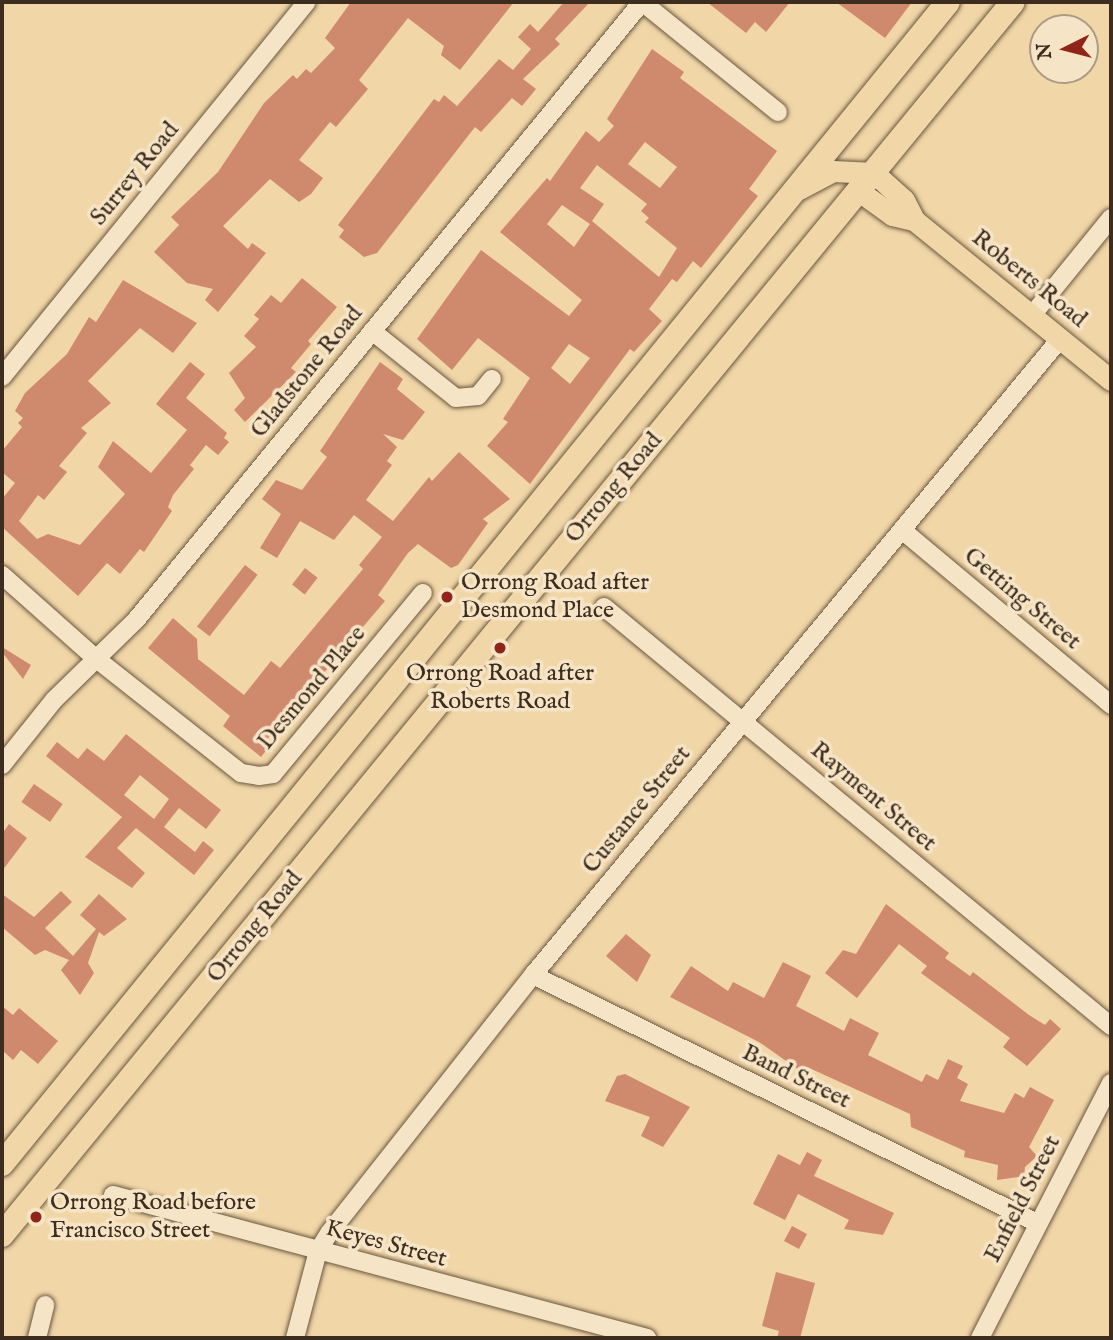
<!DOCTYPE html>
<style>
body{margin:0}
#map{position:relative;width:1113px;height:1340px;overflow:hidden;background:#f1d6a7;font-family:"IM FELL English",serif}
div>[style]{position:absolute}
.building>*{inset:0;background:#cf8a6e;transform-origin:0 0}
.roads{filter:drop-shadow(0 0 2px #6a5740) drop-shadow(0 0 2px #6a5740)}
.minor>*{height:18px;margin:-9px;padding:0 9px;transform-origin:9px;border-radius:9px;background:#f6e4c6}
.major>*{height:21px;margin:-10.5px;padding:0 10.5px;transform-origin:10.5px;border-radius:10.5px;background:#f1d6a7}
.highway>*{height:24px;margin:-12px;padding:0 12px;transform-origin:12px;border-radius:12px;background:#f1d6a7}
.dots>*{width:19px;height:19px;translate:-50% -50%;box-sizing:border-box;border:4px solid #f6e4c6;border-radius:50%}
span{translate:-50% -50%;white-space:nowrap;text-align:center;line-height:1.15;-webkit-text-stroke:7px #f6e4c6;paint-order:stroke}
.street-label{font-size:24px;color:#3d2d1e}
.poi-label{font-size:24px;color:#3d2d1e}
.left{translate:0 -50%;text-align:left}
.frame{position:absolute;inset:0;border:4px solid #3d2d1e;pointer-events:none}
.north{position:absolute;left:1029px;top:14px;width:70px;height:70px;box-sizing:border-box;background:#f6e4c6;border:2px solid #ac9b83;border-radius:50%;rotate:264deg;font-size:19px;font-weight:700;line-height:28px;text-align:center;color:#3d2d1e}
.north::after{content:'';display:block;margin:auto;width:24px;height:32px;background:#8f2418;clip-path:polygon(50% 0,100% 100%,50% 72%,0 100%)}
</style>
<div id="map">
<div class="building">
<div style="clip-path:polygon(351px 2px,514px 2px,460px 70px,441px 55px,444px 46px,408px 18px,359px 80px,368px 89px,336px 127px,330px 122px,299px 160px,323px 178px,311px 194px,299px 202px,270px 179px,223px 226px,248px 249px,252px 243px,266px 253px,218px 312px,205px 300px,213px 289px,187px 283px,154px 252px,179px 225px,171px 217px,218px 172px,264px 103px,293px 75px,297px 79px,306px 69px,311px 73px,335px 48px,325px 38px)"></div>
<div style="clip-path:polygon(564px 2px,590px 2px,555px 39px,560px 44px,523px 79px,536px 89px,522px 106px,512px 98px,481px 132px,475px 127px,377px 253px,364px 257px,339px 237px,344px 230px,338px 225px,434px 99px,439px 102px,444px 95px,457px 106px,499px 59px,513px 70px,531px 49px,518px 37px,530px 24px,538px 32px)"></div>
<div style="clip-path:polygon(707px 2px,790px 2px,766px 32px,755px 22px,746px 33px)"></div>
<div style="clip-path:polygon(836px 2px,912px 2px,885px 38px)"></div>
<div style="clip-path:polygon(evenodd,652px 49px,684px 72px,680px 78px,777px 151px,749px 189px,758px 196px,701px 268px,693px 261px,677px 282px,672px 279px,649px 309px,662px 321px,634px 352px,630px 349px,530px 484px,487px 446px,508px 422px,503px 419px,530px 378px,478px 338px,452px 370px,417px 339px,481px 250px,569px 316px,582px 300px,500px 232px,547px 178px,550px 181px,586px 131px,599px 142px,614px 126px,607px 119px,652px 49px,645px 142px,677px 167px,660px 188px,628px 164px,645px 142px,652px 49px,597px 165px,647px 204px,641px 211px,649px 218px,645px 222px,677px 248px,659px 277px,592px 221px,604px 204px,580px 188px,597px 165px,652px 49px,562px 205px,590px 224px,574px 247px,547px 224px,562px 205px,652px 49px,569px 344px,590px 358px,570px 384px,551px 368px,569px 344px)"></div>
<div style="clip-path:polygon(302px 278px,337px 307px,308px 341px,311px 344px,291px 368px,296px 372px,245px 422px,234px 410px,245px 398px,229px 373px,256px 347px,244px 336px,259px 319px,254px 315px,271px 295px,281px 303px)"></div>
<div style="clip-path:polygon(123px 280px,197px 323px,173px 353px,140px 328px,88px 381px,111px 403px,81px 428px,87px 433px,59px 466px,67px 472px,44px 500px,38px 495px,19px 521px,37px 539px,48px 534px,80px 545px,125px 494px,98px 467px,113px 441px,151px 473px,187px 430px,156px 404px,190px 362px,205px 374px,186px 398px,227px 433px,224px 438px,229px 442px,218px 455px,206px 445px,190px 465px,194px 469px,173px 495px,168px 507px,172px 511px,144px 552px,140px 549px,120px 574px,107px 563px,78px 596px,2px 527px,2px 499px,15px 483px,2px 472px,2px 451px,22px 427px,18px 423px,23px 418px,15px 411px,25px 393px,67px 354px,89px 317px,96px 322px)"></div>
<div style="clip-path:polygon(380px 362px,403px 379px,397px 389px,425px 412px,403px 440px,383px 434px,397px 447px,387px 461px,392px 465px,366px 500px,393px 521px,429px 477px,432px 481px,459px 452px,510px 499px,483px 519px,488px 523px,458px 565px,451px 568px,418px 544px,408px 553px,378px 595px,385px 601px,264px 743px,269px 747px,261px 757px,223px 726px,230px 716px,148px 648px,173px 618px,197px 639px,198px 659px,244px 695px,271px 661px,280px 668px,363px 569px,359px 565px,382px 537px,354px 515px,334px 540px,300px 521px,277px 558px,260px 548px,281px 514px,262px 499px,276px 480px,302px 490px,327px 457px,320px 451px)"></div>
<div style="left:245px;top:565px;width:16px;height:78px;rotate:38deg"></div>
<div style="left:305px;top:568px;width:16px;height:21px;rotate:38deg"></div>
<div style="clip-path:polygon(2px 647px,31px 665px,23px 679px,2px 652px)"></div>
<div style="clip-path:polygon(evenodd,126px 734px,221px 810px,206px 829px,179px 808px,164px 827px,195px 852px,203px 841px,214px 850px,194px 875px,136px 828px,117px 848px,145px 873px,132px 888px,85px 857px,122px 817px,46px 756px,57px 742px,78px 759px,87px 748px,104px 761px,126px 734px,140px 775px,169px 799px,154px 819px,124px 795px,140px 775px)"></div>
<div style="left:34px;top:784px;width:35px;height:22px;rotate:35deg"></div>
<div style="clip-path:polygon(9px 824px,27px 838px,2px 871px,2px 834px)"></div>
<div style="clip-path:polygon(61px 891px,72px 902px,45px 928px,73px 956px,96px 929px,80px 915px,99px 894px,127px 919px,104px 936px,99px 932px,88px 963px,94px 973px,80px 995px,61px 970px,69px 960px,45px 950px,35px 955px,2px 927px,2px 894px,34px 917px)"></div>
<div style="clip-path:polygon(886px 904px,949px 953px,945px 958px,970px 976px,973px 972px,1029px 1015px,1045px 1025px,1050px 1019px,1061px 1029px,1027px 1066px,1003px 1047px,1010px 1038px,921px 973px,927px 966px,899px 944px,857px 998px,825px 973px,843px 950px,856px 954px)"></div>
<div style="clip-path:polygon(626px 934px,651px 955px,637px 982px,606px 956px)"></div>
<div style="clip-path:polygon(783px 962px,811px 976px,796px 1006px,844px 1031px,850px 1018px,879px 1033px,868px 1055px,922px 1082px,926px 1074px,938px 1080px,948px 1059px,963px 1066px,957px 1078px,968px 1084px,960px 1101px,1004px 1113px,1015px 1093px,1024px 1098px,1030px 1087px,1054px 1100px,1029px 1147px,1037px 1156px,1025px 1167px,1024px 1176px,997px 1180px,998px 1165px,964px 1157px,965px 1151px,911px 1127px,910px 1114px,807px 1067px,799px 1070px,759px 1042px,670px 997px,691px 966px,728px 991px,733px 982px,764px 998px)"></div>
<div style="clip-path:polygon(2px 1006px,13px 1015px,19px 1008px,58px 1041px,38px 1064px,21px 1050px,13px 1060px,2px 1050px)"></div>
<div style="clip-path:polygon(625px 1074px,690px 1107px,663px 1147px,641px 1136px,650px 1117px,605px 1101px,617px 1076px)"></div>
<div style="clip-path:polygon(807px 1152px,822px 1160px,814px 1176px,894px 1213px,883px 1235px,844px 1229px,849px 1220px,798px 1194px,785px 1220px,753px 1204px,778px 1154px,800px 1165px)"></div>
<div style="left:792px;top:1226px;width:17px;height:17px;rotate:28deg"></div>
<div style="clip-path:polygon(776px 1272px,815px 1283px,800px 1338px,777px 1338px,779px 1331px,762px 1326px)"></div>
</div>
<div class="roads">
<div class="minor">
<div style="left:642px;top:2px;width:175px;rotate:39deg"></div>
<div style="left:1033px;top:314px;width:124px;rotate:-50.9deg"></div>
<div style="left:372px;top:331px;width:107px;rotate:38.6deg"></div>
<div style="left:456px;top:398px;width:22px;rotate:-5deg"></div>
<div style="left:478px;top:396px;width:22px;rotate:-51deg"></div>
<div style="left:2px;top:377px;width:483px;rotate:-50.9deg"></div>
<div style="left:902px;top:530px;width:273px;rotate:39.9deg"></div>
<div style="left:2px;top:575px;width:123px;rotate:41.7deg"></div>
<div style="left:94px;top:657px;width:187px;rotate:38.3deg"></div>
<div style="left:241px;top:773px;width:18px;rotate:9deg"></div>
<div style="left:259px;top:776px;width:14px;rotate:-8deg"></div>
<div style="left:273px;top:774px;width:235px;rotate:-50.4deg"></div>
<div style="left:604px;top:607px;width:658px;rotate:39.57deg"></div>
<div style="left:2px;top:765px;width:83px;rotate:-51.3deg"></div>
<div style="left:54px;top:700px;width:115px;rotate:-44.3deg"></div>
<div style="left:136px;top:620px;width:799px;rotate:-50.69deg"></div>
<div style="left:533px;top:975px;width:562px;rotate:26.2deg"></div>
<div style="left:113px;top:1195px;width:553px;rotate:14.99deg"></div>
<div style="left:37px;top:1338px;width:34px;rotate:-76deg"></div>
<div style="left:295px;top:1338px;width:90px;rotate:-75.2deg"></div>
<div style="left:318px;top:1251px;width:22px;rotate:-58deg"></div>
<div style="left:330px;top:1232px;width:328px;rotate:-51.7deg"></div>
<div style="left:533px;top:975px;width:827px;rotate:-50.35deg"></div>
<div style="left:980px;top:1338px;width:287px;rotate:-62.8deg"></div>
</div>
<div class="major">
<div style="left:799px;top:189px;width:38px;rotate:-28deg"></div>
<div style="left:833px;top:171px;width:41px;rotate:2.8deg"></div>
<div style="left:874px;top:173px;width:40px;rotate:42deg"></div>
<div style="left:904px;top:200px;width:22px;rotate:63deg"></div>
<div style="left:914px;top:220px;width:254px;rotate:39.1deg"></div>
<div style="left:859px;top:191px;width:41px;rotate:36deg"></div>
<div style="left:892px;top:215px;width:23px;rotate:13deg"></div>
</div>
<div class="highway">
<div style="left:2px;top:1164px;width:1498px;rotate:-50.85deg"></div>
<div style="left:2px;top:1235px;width:1594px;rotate:-50.65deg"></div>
</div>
</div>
<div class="dots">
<div style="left:447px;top:597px;background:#8f2418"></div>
<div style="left:500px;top:648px;background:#8f2418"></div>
<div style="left:36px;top:1217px;background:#8f2418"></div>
</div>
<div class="street-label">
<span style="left:135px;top:174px;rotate:-51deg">Surrey Road</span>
<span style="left:1029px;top:279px;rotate:39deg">Roberts Road</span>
<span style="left:307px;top:372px;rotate:-51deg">Gladstone Road</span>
<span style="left:614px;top:488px;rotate:-50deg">Orrong Road</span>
<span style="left:1022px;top:599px;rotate:40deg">Getting Street</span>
<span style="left:312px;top:688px;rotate:-50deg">Desmond Place</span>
<span style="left:873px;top:797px;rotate:40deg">Rayment Street</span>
<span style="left:637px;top:810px;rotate:-51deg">Custance Street</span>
<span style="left:255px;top:927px;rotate:-51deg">Orrong Road</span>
<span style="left:796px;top:1077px;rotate:26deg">Band Street</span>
<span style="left:1023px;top:1199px;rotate:-63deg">Enfield Street</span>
<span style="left:386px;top:1244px;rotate:15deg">Keyes Street</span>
</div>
<div class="poi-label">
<span class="left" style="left:461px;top:597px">Orrong Road after<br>Desmond Place</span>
<span style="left:500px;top:688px">Orrong Road after<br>Roberts Road</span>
<span class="left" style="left:50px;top:1217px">Orrong Road before<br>Francisco Street</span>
</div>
<div class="frame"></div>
<div class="north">N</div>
</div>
